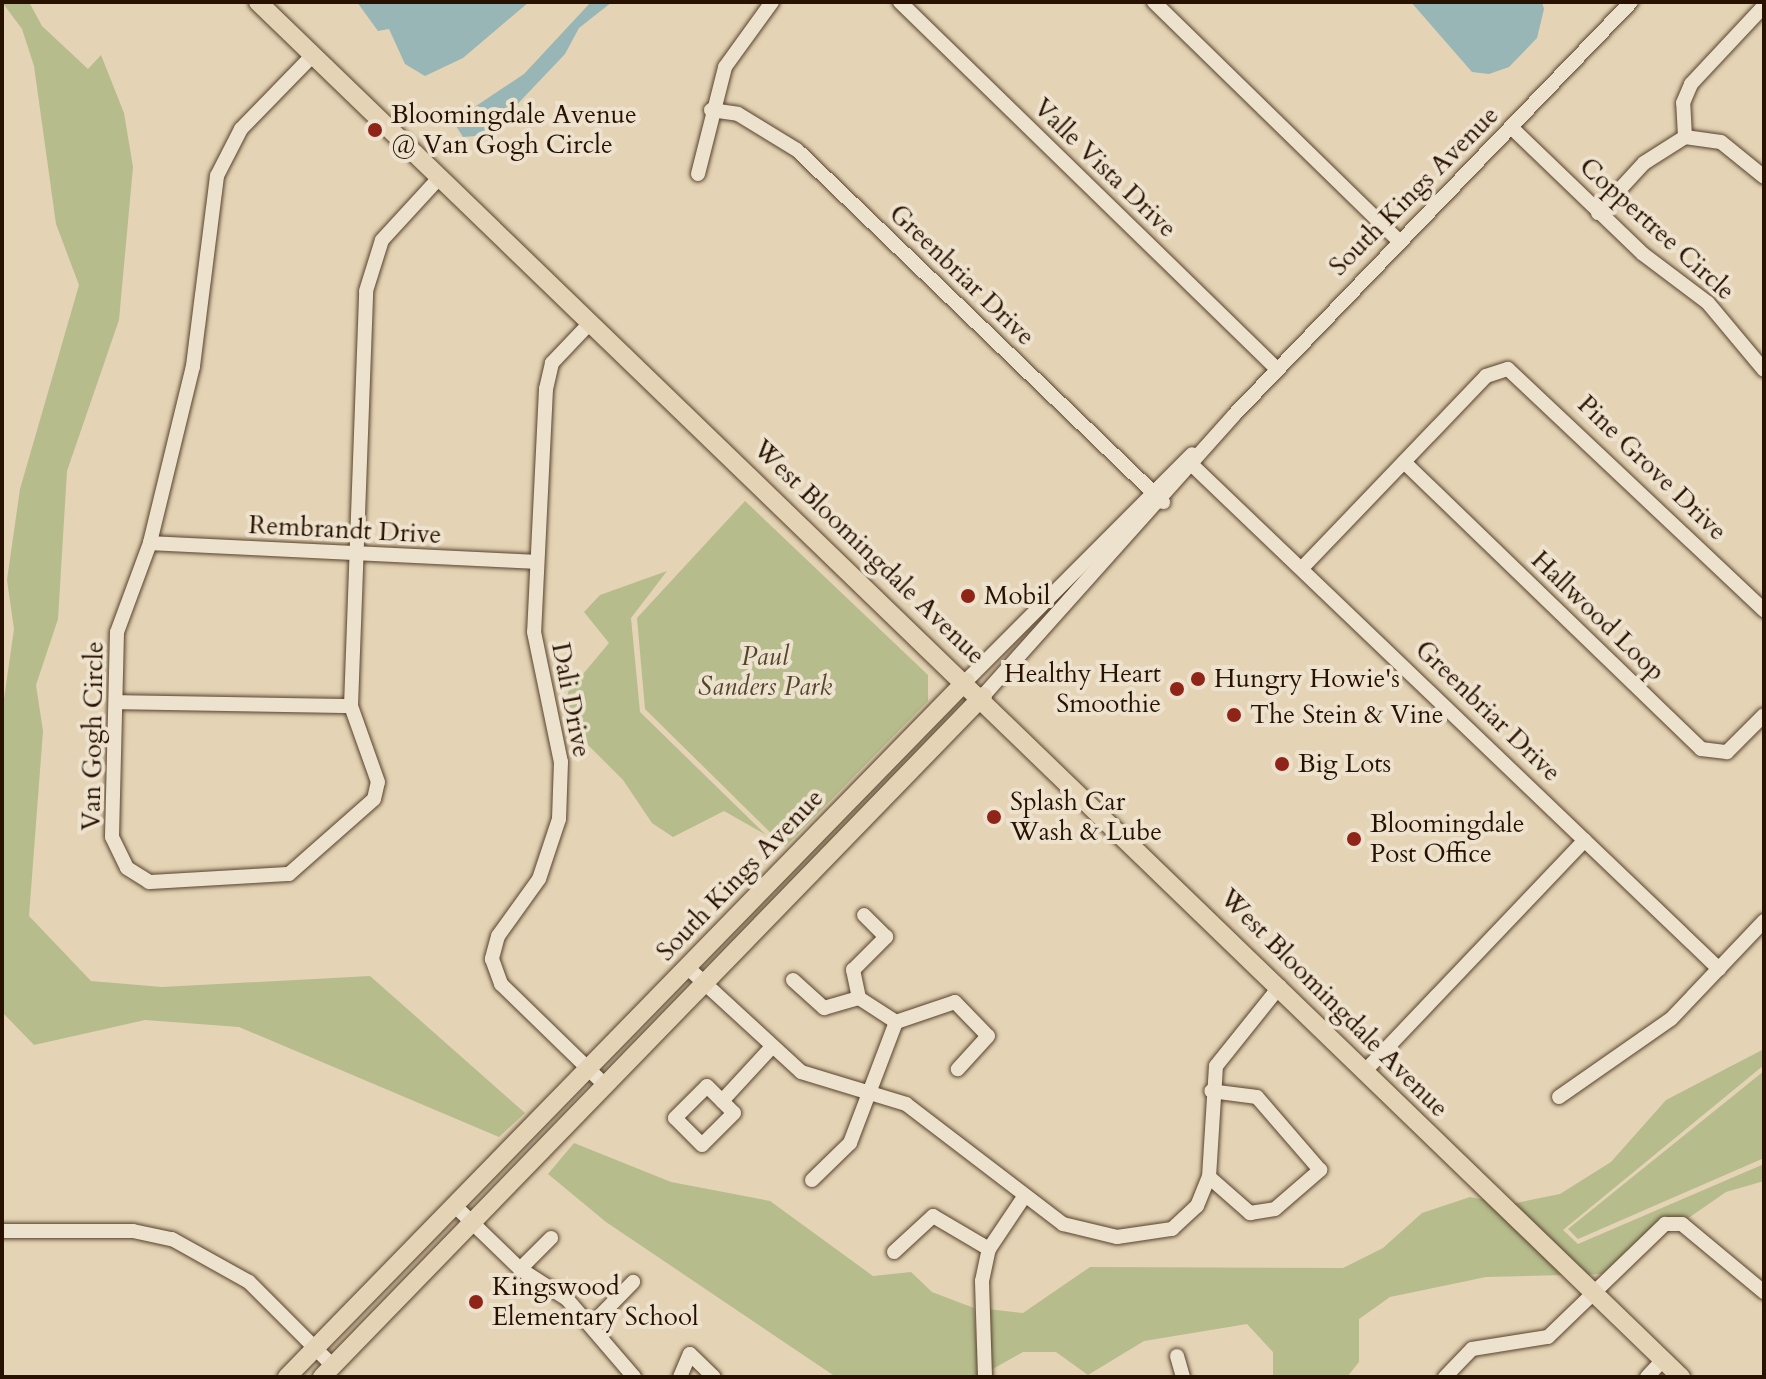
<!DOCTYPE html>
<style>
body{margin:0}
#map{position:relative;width:1766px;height:1379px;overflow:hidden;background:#e4d3b4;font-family:Cardo,serif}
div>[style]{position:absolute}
.green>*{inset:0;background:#b6bc8c}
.water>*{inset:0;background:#97b6b5}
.roads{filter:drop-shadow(0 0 2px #57422d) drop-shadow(0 0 2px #57422d)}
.minor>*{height:14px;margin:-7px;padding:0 7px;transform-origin:7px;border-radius:7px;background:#ede2ce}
.major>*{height:18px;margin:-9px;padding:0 9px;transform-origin:9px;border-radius:9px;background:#e4d3b4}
.dots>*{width:22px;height:22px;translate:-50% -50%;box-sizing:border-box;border:4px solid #ede2ce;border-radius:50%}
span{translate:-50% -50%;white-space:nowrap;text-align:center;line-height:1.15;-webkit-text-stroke:8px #ede2ce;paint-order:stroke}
.poi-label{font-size:26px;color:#281100}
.left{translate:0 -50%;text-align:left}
.right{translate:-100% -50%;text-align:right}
.street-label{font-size:26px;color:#281100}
.park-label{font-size:26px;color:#53442a;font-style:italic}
.frame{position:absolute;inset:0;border:4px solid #281100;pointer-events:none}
</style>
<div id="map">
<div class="green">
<div style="clip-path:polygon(2px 2px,29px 2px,42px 26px,88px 69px,101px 55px,124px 113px,133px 167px,119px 320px,67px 471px,58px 619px,36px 685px,43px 731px,29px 916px,91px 981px,162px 987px,370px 976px,525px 1113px,499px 1137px,239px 1027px,145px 1020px,34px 1045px,2px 1012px,2px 713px,14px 629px,7px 580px,20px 489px,79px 285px,56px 224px,34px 66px,22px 29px)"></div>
<div style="clip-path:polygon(745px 501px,928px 675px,928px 701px,785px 847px,645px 709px,637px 618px)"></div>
<div style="clip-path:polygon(667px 571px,631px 618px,640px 712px,766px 835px,724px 811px,673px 837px,652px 823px,623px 780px,566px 723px,568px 692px,609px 643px,584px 612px,600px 595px)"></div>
<div style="clip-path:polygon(1764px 1049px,1764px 1065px,1563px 1230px,1578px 1244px,1764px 1164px,1764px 1181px,1726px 1192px,1687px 1219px,1661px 1219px,1602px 1274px,1583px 1275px,1511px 1204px,1560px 1194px,1611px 1162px,1666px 1100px)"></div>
<div style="clip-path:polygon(1764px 1071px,1764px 1158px,1578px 1239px,1568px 1229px)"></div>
<div style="clip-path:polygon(574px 1143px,671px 1182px,770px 1201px,873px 1276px,911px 1272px,932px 1292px,974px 1308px,979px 1377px,836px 1377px,606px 1222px,548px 1174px)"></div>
<div style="clip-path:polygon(1470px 1197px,1486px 1200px,1564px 1275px,1486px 1277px,1390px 1297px,1359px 1319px,1359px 1362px,1347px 1377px,1273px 1377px,1273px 1352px,1247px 1324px,1144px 1341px,1088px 1375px,1056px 1352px,1023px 1352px,991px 1370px,987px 1309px,1023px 1313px,1090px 1267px,1343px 1268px,1383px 1248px,1422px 1213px)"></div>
</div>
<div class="water">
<div style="clip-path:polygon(357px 2px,529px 2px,463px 58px,425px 76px,405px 64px,389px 29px,378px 31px)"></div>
<div style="clip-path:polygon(591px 2px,612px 2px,579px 28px,565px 54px,488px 135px,463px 137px,456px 126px,461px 116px,524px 74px)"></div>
<div style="clip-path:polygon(1411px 2px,1542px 2px,1544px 9px,1537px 38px,1509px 67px,1489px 74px,1472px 72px)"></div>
</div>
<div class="roads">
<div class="minor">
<div style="left:900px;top:2px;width:526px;rotate:44.23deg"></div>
<div style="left:1154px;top:2px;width:342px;rotate:44.3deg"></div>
<div style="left:312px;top:56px;width:102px;rotate:134.2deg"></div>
<div style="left:241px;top:129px;width:53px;rotate:117.1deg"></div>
<div style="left:217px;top:176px;width:192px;rotate:97.2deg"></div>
<div style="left:193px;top:366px;width:182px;rotate:103.7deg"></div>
<div style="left:150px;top:543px;width:95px;rotate:110.3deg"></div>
<div style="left:117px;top:632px;width:205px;rotate:91.4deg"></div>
<div style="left:112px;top:837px;width:34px;rotate:64deg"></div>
<div style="left:127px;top:868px;width:26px;rotate:32deg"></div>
<div style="left:149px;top:882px;width:140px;rotate:-3.3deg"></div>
<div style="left:289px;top:874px;width:113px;rotate:-41.4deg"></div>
<div style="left:374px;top:799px;width:17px;rotate:-77deg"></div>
<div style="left:378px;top:782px;width:81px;rotate:-109.6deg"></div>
<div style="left:351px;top:706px;width:415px;rotate:-87.9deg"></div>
<div style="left:366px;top:291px;width:53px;rotate:-72.6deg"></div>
<div style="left:382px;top:240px;width:83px;rotate:-47.4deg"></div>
<div style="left:711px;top:110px;width:27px;rotate:8deg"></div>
<div style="left:738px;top:114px;width:69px;rotate:31.4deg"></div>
<div style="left:797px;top:150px;width:508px;rotate:43.88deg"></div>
<div style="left:1513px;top:129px;width:180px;rotate:43.9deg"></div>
<div style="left:1643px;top:254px;width:81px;rotate:37deg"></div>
<div style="left:1708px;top:303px;width:87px;rotate:50.1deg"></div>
<div style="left:1685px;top:137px;width:34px;rotate:-93deg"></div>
<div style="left:1683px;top:103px;width:21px;rotate:-67deg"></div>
<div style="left:1691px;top:84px;width:107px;rotate:-46.9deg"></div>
<div style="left:1685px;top:137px;width:36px;rotate:8deg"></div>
<div style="left:1721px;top:142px;width:55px;rotate:39.1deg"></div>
<div style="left:698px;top:174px;width:110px;rotate:-75.8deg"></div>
<div style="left:725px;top:67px;width:80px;rotate:-54.1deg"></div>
<div style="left:1598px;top:213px;width:68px;rotate:-47.4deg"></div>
<div style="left:1644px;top:163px;width:49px;rotate:-32.4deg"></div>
<div style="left:589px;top:324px;width:54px;rotate:133.5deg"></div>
<div style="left:552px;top:363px;width:27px;rotate:103deg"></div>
<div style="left:546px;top:389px;width:243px;rotate:92.8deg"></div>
<div style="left:534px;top:632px;width:133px;rotate:78.3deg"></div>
<div style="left:561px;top:762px;width:57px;rotate:92deg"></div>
<div style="left:559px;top:819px;width:63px;rotate:108.4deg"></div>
<div style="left:539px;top:879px;width:70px;rotate:125.7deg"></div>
<div style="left:498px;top:936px;width:24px;rotate:105deg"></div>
<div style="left:492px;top:959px;width:27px;rotate:70deg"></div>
<div style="left:501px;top:984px;width:145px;rotate:44.2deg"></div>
<div style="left:1188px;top:461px;width:735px;rotate:43.73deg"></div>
<div style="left:1404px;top:462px;width:413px;rotate:44deg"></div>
<div style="left:1701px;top:749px;width:26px;rotate:7deg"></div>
<div style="left:1727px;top:752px;width:52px;rotate:-45deg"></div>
<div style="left:150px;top:543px;width:387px;rotate:2.8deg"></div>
<div style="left:1304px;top:566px;width:263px;rotate:-46.2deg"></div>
<div style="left:1486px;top:376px;width:23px;rotate:-18deg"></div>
<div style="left:1508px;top:369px;width:352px;rotate:43.3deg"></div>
<div style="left:966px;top:681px;width:320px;rotate:-45.1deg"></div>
<div style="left:983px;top:696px;width:377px;rotate:-48.2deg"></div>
<div style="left:1234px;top:415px;width:573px;rotate:-46.13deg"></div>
<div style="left:116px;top:702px;width:235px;rotate:1deg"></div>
<div style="left:687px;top:967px;width:155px;rotate:42.6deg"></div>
<div style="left:801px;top:1072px;width:110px;rotate:16.9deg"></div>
<div style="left:906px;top:1104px;width:198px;rotate:37.4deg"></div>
<div style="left:1063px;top:1224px;width:56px;rotate:13.5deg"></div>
<div style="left:1117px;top:1237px;width:56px;rotate:-8.3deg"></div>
<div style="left:1172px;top:1229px;width:34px;rotate:-43deg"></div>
<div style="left:1197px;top:1206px;width:31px;rotate:-68deg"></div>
<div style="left:1209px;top:1177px;width:111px;rotate:-86.4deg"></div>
<div style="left:1216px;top:1066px;width:102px;rotate:-51.3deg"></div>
<div style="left:793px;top:980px;width:42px;rotate:42.1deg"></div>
<div style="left:824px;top:1008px;width:36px;rotate:-16deg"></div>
<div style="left:859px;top:998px;width:44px;rotate:33deg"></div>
<div style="left:859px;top:998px;width:29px;rotate:-102deg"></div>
<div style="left:853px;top:970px;width:47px;rotate:-45deg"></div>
<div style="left:886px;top:937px;width:31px;rotate:-135deg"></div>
<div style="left:896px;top:1022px;width:62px;rotate:-18.7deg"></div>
<div style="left:955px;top:1002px;width:47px;rotate:45.9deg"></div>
<div style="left:988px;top:1036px;width:45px;rotate:132.3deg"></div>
<div style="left:1364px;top:1072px;width:320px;rotate:-46.4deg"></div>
<div style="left:707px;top:1086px;width:38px;rotate:45deg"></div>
<div style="left:734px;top:1113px;width:45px;rotate:135deg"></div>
<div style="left:702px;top:1145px;width:38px;rotate:-135deg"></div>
<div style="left:675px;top:1118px;width:45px;rotate:-45deg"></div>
<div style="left:1559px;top:1097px;width:136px;rotate:-34.9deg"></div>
<div style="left:1671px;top:1019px;width:135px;rotate:-46.5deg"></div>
<div style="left:722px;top:1101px;width:71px;rotate:-47.3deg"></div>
<div style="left:1209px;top:1177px;width:55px;rotate:41.3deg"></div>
<div style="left:1250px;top:1213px;width:25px;rotate:-9deg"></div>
<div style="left:1275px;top:1209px;width:60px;rotate:-40.9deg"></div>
<div style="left:1320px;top:1170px;width:96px;rotate:-130.8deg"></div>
<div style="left:1257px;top:1097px;width:46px;rotate:-172.6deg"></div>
<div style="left:812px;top:1180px;width:53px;rotate:-44.2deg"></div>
<div style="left:850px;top:1143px;width:129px;rotate:-69.2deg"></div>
<div style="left:454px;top:1205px;width:92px;rotate:44.1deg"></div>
<div style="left:520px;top:1269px;width:56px;rotate:32.6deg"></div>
<div style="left:567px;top:1299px;width:103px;rotate:49.3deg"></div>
<div style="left:2px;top:1231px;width:131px"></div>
<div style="left:133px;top:1231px;width:40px;rotate:12deg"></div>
<div style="left:172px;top:1239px;width:88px;rotate:29.2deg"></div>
<div style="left:249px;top:1282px;width:119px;rotate:45deg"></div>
<div style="left:894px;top:1252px;width:53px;rotate:-42.7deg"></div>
<div style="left:933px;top:1216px;width:65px;rotate:30.5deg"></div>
<div style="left:520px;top:1269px;width:44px;rotate:-45deg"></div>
<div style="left:592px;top:1324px;width:59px;rotate:-45.7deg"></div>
<div style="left:1177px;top:1356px;width:22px;rotate:74deg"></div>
<div style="left:680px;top:1377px;width:25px;rotate:-67deg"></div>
<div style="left:690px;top:1354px;width:33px;rotate:44deg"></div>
<div style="left:985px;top:1377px;width:96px;rotate:-91.8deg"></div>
<div style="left:982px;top:1281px;width:33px;rotate:-78deg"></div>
<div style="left:989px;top:1249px;width:63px;rotate:-56.1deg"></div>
<div style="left:1445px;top:1377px;width:39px;rotate:-46deg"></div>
<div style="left:1472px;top:1349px;width:77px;rotate:-9deg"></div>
<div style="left:1548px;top:1337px;width:163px;rotate:-44deg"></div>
<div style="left:1665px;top:1224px;width:17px"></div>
<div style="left:1682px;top:1224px;width:107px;rotate:39.7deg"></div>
<div style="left:1647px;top:1377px;width:23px;rotate:-47deg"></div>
</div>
<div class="major">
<div style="left:258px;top:2px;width:1979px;rotate:44.02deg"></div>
<div style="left:287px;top:1377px;width:972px;rotate:-45.71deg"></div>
<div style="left:322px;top:1377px;width:949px;rotate:-45.85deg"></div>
</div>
</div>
<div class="dots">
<div style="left:375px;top:130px;background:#8f2418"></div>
<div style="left:968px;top:596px;background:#8f2418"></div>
<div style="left:1198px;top:679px;background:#8f2418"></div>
<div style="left:1177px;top:689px;background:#8f2418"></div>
<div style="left:1234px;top:715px;background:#8f2418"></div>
<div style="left:1282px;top:764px;background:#8f2418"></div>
<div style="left:994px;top:817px;background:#8f2418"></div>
<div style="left:1354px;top:839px;background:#8f2418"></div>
<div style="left:476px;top:1302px;background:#8f2418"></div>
</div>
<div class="poi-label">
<span class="left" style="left:391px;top:130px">Bloomingdale Avenue<br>@ Van Gogh Circle</span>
<span class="left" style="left:984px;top:596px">Mobil</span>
<span class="right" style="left:1161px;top:689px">Healthy Heart<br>Smoothie</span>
<span class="left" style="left:1214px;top:679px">Hungry Howie's</span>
<span class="left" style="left:1250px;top:715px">The Stein &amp; Vine</span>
<span class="left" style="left:1298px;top:764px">Big Lots</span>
<span class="left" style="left:1010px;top:817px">Splash Car<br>Wash &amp; Lube</span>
<span class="left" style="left:1370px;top:839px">Bloomingdale<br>Post Office</span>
<span class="left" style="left:492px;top:1302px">Kingswood<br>Elementary School</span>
</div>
<div class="street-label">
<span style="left:1105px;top:168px;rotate:44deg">Valle Vista Drive</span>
<span style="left:1414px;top:191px;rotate:-45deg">South Kings Avenue</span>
<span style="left:1657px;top:229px;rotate:42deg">Coppertree Circle</span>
<span style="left:962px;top:275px;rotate:44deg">Greenbriar Drive</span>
<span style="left:1652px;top:468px;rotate:44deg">Pine Grove Drive</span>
<span style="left:345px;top:530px;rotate:3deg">Rembrandt Drive</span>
<span style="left:869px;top:552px;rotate:44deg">West Bloomingdale Avenue</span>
<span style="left:1598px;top:616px;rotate:44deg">Hallwood Loop</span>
<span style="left:571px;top:700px;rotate:79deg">Dali Drive</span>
<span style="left:1488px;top:711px;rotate:44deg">Greenbriar Drive</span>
<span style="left:93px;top:736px;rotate:-89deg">Van Gogh Circle</span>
<span style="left:740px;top:875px;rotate:-46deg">South Kings Avenue</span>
<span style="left:1334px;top:1003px;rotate:45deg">West Bloomingdale Avenue</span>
</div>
<div class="park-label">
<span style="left:765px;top:672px">Paul<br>Sanders Park</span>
</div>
<div class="frame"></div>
</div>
